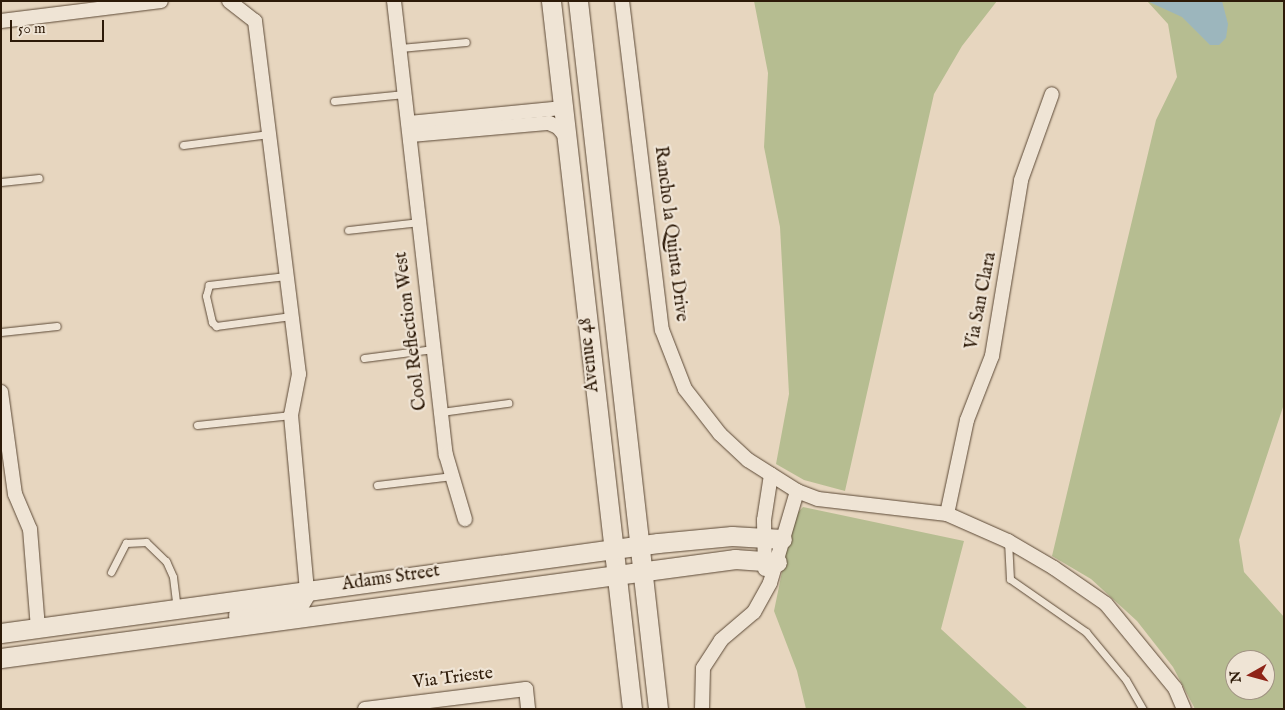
<!DOCTYPE html>
<style>
body{margin:0}
#map{position:relative;width:1285px;height:710px;overflow:hidden;background:#e7d6bf;font-family:"IM FELL English",serif}
div>[style]{position:absolute}
.green>*{inset:0;background:#b6bd91}
.water>*{inset:0;background:#9cb6bd}
.roads{filter:drop-shadow(0 0 1px #5c4936) drop-shadow(0 0 1px #5c4936)}
.lane>*{height:7px;margin:-3.5px;padding:0 3.5px;transform-origin:3.5px;border-radius:3.5px;background:#efe4d5}
.street>*{height:14px;margin:-7px;padding:0 7px;transform-origin:7px;border-radius:7px;background:#efe4d5}
.secondary>*{height:19px;margin:-9.5px;padding:0 9.5px;transform-origin:9.5px;border-radius:9.5px;background:#efe4d5}
span{translate:-50% -50%;white-space:nowrap;text-align:center;line-height:1.15;-webkit-text-stroke:4.5px #efe4d5;paint-order:stroke}
.street-label{font-size:18px;color:#2d1a08}
.frame{position:absolute;inset:0;border:2px solid #2d1a08;pointer-events:none}
.north{position:absolute;left:1225px;top:650px;width:50px;height:50px;box-sizing:border-box;background:#efe4d5;border:1px solid #a19383;border-radius:50%;rotate:263deg;font-size:14px;font-weight:700;line-height:20px;text-align:center;color:#2d1a08}
.north::after{content:'';display:block;margin:auto;width:18px;height:22px;background:#8f2418;clip-path:polygon(50% 0,100% 100%,50% 72%,0 100%)}
.scale{position:absolute;left:10px;top:20px;width:94px;height:22px;box-sizing:border-box;border:2px solid #2d1a08;border-top:0;padding-left:6px;font-size:15px;line-height:18px;white-space:nowrap;color:#2d1a08;-webkit-text-stroke:4px #efe4d5;paint-order:stroke}
</style>
<div id="map">
<div class="green">
<div style="clip-path:polygon(754px 1px,997px 1px,962px 46px,934px 94px,845px 491px,804px 480px,776px 464px,789px 394px,780px 227px,764px 147px,768px 73px)"></div>
<div style="clip-path:polygon(evenodd,1147px 1px,1284px 1px,1284px 404px,1239px 540px,1244px 572px,1284px 617px,1284px 709px,1195px 709px,1173px 667px,1137px 621px,1091px 579px,1052px 556px,1156px 120px,1177px 77px,1168px 24px,1147px 1px,1235px 660px,1265px 660px,1265px 690px,1235px 690px,1235px 660px)"></div>
<div style="clip-path:polygon(803px 507px,964px 541px,941px 629px,1028px 709px,806px 709px,797px 671px,774px 611px,793px 518px)"></div>
</div>
<div class="water">
<div style="clip-path:polygon(1147px 1px,1222px 1px,1228px 24px,1226px 38px,1219px 45px,1210px 45px,1182px 17px)"></div>
</div>
<div class="roads">
<div class="lane">
<div style="left:400px;top:48px;width:66px;rotate:-5.2deg"></div>
<div style="left:334px;top:101px;width:71px;rotate:-5.6deg"></div>
<div style="left:183px;top:145px;width:87px;rotate:-7.3deg"></div>
<div style="left:1px;top:182px;width:38px;rotate:-6deg"></div>
<div style="left:348px;top:230px;width:71px;rotate:-6.4deg"></div>
<div style="left:286px;top:276px;width:78px;rotate:173.3deg"></div>
<div style="left:209px;top:285px;width:11px;rotate:105deg"></div>
<div style="left:206px;top:296px;width:27px;rotate:77deg"></div>
<div style="left:212px;top:322px;width:6px;rotate:45deg"></div>
<div style="left:216px;top:326px;width:76px;rotate:-7.6deg"></div>
<div style="left:1px;top:332px;width:56px;rotate:-6.1deg"></div>
<div style="left:364px;top:358px;width:70px;rotate:-7.4deg"></div>
<div style="left:441px;top:412px;width:68px;rotate:-7.7deg"></div>
<div style="left:197px;top:425px;width:95px;rotate:-6.1deg"></div>
<div style="left:377px;top:485px;width:76px;rotate:-6.8deg"></div>
<div style="left:1008px;top:541px;width:38px;rotate:87deg"></div>
<div style="left:1010px;top:579px;width:93px;rotate:34.9deg"></div>
<div style="left:1086px;top:632px;width:62px;rotate:50.2deg"></div>
<div style="left:1126px;top:680px;width:34px;rotate:60deg"></div>
<div style="left:111px;top:572px;width:33px;rotate:-63deg"></div>
<div style="left:126px;top:543px;width:20px;rotate:-3deg"></div>
<div style="left:146px;top:542px;width:28px;rotate:44deg"></div>
<div style="left:166px;top:561px;width:17px;rotate:66deg"></div>
<div style="left:173px;top:577px;width:32px;rotate:83deg"></div>
</div>
<div class="street">
<div style="left:229px;top:1px;width:33px;rotate:38deg"></div>
<div style="left:255px;top:21px;width:356px;rotate:82.9deg"></div>
<div style="left:299px;top:374px;width:42px;rotate:101deg"></div>
<div style="left:291px;top:415px;width:177px;rotate:84.8deg"></div>
<div style="left:394px;top:1px;width:457px;rotate:83.5deg"></div>
<div style="left:446px;top:455px;width:67px;rotate:73.5deg"></div>
<div style="left:622px;top:1px;width:331px;rotate:83.1deg"></div>
<div style="left:662px;top:330px;width:63px;rotate:68.7deg"></div>
<div style="left:685px;top:389px;width:57px;rotate:52.1deg"></div>
<div style="left:720px;top:434px;width:38px;rotate:43deg"></div>
<div style="left:748px;top:460px;width:58px;rotate:32.3deg"></div>
<div style="left:797px;top:491px;width:22px;rotate:21deg"></div>
<div style="left:818px;top:499px;width:130px;rotate:6.6deg"></div>
<div style="left:947px;top:514px;width:67px;rotate:23.9deg"></div>
<div style="left:1008px;top:541px;width:53px;rotate:30.4deg"></div>
<div style="left:1054px;top:568px;width:63px;rotate:34.7deg"></div>
<div style="left:1106px;top:604px;width:109px;rotate:50.6deg"></div>
<div style="left:1175px;top:688px;width:23px;rotate:67deg"></div>
<div style="left:1px;top:21px;width:161px;rotate:-7.1deg"></div>
<div style="left:409px;top:123px;width:155px;rotate:-5.6deg"></div>
<div style="left:411px;top:135px;width:139px;rotate:-5deg"></div>
<div style="left:549px;top:123px;width:10px;rotate:24deg"></div>
<div style="left:558px;top:127px;width:13px;rotate:51deg"></div>
<div style="left:1px;top:392px;width:103px;rotate:82.2deg"></div>
<div style="left:15px;top:494px;width:38px;rotate:67deg"></div>
<div style="left:30px;top:529px;width:99px;rotate:85.4deg"></div>
<div style="left:947px;top:514px;width:96px;rotate:-78deg"></div>
<div style="left:967px;top:420px;width:69px;rotate:-68.7deg"></div>
<div style="left:992px;top:356px;width:178px;rotate:-80.6deg"></div>
<div style="left:1021px;top:180px;width:91px;rotate:-70.2deg"></div>
<div style="left:765px;top:569px;width:49px;rotate:-91.2deg"></div>
<div style="left:764px;top:520px;width:46px;rotate:-81.2deg"></div>
<div style="left:365px;top:709px;width:162px;rotate:-7.1deg"></div>
<div style="left:526px;top:689px;width:20px;rotate:84deg"></div>
<div style="left:702px;top:709px;width:41px;rotate:-88.6deg"></div>
<div style="left:703px;top:668px;width:33px;rotate:-57deg"></div>
<div style="left:721px;top:640px;width:43px;rotate:-40.3deg"></div>
<div style="left:754px;top:612px;width:33px;rotate:-61deg"></div>
<div style="left:770px;top:583px;width:96px;rotate:-73.6deg"></div>
</div>
<div class="secondary">
<div style="left:551px;top:1px;width:713px;rotate:83.47deg"></div>
<div style="left:578px;top:1px;width:713px;rotate:83.55deg"></div>
<div style="left:238px;top:615px;width:61px;rotate:-8.5deg"></div>
<div style="left:298px;top:606px;width:17px;rotate:-59deg"></div>
<div style="left:1px;top:633px;width:663px;rotate:-7.8deg"></div>
<div style="left:658px;top:543px;width:74px;rotate:-5.4deg"></div>
<div style="left:732px;top:536px;width:50px;rotate:3.4deg"></div>
<div style="left:1px;top:658px;width:741px;rotate:-7.68deg"></div>
<div style="left:735px;top:559px;width:42px;rotate:4.1deg"></div>
</div>
</div>
<div class="street-label">
<span style="left:670px;top:234px;rotate:83deg">Rancho la Quinta Drive</span>
<span style="left:982px;top:301px;rotate:-79deg">Via San Clara</span>
<span style="left:412px;top:331px;rotate:-97deg">Cool Reflection West</span>
<span style="left:590px;top:355px;rotate:-96deg">Avenue 48</span>
<span style="left:391px;top:579px;rotate:-8deg">Adams Street</span>
<span style="left:453px;top:679px;rotate:-7deg">Via Trieste</span>
</div>
<div class="frame"></div>
<div class="north">N</div>
<div class="scale">50 m</div>
</div>
